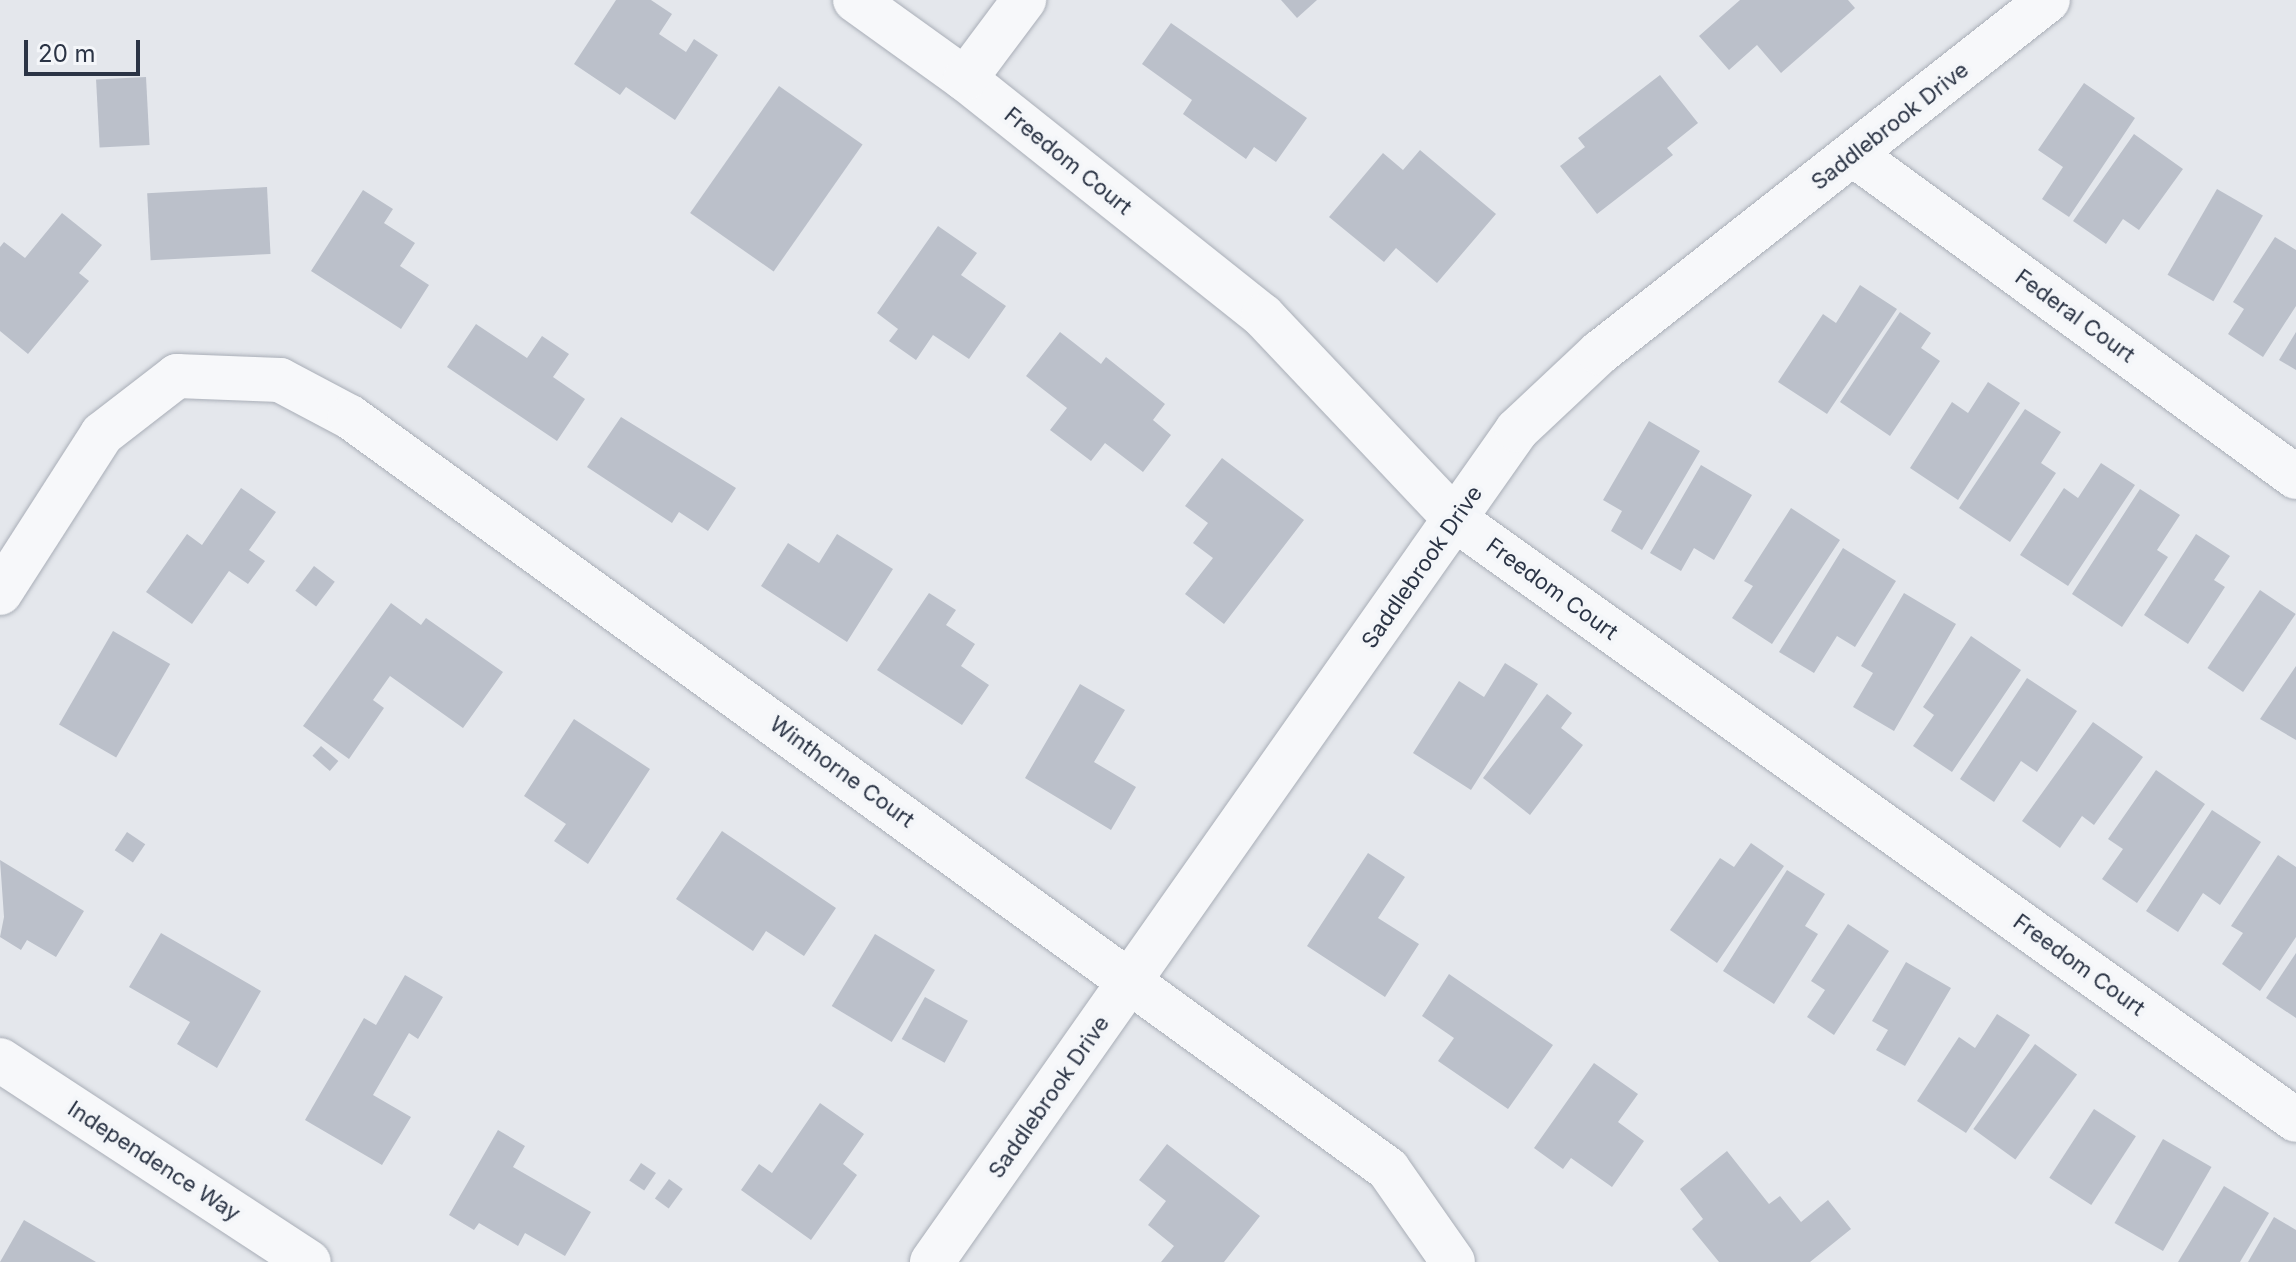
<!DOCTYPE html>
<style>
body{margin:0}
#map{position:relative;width:2296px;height:1262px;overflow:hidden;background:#e4e7ec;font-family:Inter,sans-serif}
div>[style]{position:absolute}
.building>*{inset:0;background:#bbc0ca;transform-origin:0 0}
.roads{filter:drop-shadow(0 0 2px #a9aeb7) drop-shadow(0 0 2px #a9aeb7)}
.minor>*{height:44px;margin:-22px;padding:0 22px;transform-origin:22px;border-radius:22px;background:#f7f8fa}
span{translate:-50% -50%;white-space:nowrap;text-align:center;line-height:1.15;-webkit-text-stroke:8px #f4f6f9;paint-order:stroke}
.street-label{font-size:22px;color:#2b3445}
.scale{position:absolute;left:24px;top:40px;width:116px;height:36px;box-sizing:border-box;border:4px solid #2b3445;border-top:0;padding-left:10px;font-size:24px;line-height:28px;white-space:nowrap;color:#2b3445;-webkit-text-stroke:6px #f4f6f9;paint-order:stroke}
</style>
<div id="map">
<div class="building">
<div style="clip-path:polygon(616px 0,651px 0,672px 14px,659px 34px,686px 52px,694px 39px,718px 55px,675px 120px,626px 87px,620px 95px,574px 64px)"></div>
<div style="clip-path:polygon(1281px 0,1317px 0,1297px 18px)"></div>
<div style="clip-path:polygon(1740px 0,1848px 0,1855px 8px,1781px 73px,1757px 45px,1729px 70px,1699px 36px)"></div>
<div style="clip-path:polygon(1171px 23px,1307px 118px,1276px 162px,1254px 147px,1246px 159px,1183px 114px,1192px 100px,1142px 64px)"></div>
<div style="clip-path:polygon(1660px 75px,1698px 123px,1667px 148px,1673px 155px,1597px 214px,1560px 166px,1585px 147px,1578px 138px)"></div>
<div style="left:146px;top:77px;width:68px;height:50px;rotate:87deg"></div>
<div style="clip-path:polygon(2084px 83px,2135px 118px,2069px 217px,2042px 199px,2063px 167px,2038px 150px)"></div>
<div style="left:779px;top:86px;width:102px;height:155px;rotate:35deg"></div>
<div style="clip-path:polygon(2134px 134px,2183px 169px,2139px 230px,2123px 219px,2106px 244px,2073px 221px)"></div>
<div style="clip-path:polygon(1420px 150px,1496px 214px,1437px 283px,1396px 248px,1384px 262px,1329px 217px,1383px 153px,1403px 170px)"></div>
<div style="left:267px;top:187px;width:67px;height:120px;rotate:87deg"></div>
<div style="left:2217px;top:189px;width:53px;height:99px;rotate:30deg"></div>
<div style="clip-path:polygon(363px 190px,393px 209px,384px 223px,415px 243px,400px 266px,429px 285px,401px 329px,311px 271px)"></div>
<div style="clip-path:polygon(62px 213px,102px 245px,79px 273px,89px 281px,28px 354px,0 331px,0 247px,4px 242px,25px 258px)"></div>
<div style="clip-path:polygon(938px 226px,977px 253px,961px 275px,1006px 306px,969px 359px,933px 335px,916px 360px,889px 341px,898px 329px,877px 313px)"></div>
<div style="clip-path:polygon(2275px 237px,2296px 250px,2296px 306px,2263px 357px,2228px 334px,2244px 309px,2233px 302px)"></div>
<div style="clip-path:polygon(1860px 285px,1897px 309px,1827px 414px,1778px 382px,1823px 314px,1836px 323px)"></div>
<div style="clip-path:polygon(1900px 312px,1931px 333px,1921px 348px,1940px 361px,1890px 436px,1840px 402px)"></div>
<div style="clip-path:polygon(476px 324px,527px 358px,542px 336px,569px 354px,553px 377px,585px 399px,557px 441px,447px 367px)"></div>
<div style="clip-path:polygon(1060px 332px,1101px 364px,1106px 357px,1165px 404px,1153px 420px,1171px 435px,1143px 472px,1105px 443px,1091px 461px,1050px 430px,1067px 408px,1026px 376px)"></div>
<div style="clip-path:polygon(2296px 332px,2296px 370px,2279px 360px)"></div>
<div style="clip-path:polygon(1988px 382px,2020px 403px,1958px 500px,1910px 468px,1952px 402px,1968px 413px)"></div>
<div style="clip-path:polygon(2025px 409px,2061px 432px,2041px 463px,2056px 473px,2010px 542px,1959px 508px)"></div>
<div style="clip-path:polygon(621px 417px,736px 488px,708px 531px,679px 512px,672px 523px,587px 467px)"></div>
<div style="clip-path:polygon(1649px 421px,1700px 451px,1642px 550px,1611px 531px,1622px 511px,1603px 500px)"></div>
<div style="clip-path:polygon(1222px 458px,1304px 520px,1224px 624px,1185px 594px,1213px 558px,1193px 543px,1208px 523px,1185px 506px)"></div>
<div style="clip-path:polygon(2101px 463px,2135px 485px,2068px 586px,2020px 555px,2064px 488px,2078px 498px)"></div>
<div style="clip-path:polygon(1701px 465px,1752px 495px,1714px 560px,1694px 548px,1681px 571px,1650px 553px)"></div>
<div style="clip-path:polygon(241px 488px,276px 512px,249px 550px,265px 561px,248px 584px,229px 571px,192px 624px,146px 592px,187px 534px,202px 545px)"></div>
<div style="clip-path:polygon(2140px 489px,2180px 515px,2157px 550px,2168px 557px,2122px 627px,2072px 594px)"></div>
<div style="clip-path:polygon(1791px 508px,1840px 540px,1772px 644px,1732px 618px,1753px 586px,1744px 581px)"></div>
<div style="clip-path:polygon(837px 534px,893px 569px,847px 642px,761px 586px,788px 543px,819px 563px)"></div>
<div style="clip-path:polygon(2196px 534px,2230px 556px,2214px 580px,2225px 587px,2188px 644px,2144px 615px)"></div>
<div style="clip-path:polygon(1843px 548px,1896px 581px,1855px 647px,1837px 636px,1814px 673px,1779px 652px)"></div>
<div style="left:314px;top:566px;width:26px;height:31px;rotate:37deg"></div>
<div style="left:2260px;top:590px;width:43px;height:94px;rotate:34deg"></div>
<div style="clip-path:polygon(929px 593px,956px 610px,946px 625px,975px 644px,961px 666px,989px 685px,962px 725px,877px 670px)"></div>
<div style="clip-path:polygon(1904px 593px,1956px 624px,1894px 731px,1853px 707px,1873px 673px,1861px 666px)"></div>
<div style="clip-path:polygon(391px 603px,421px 625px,426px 618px,503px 672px,463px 728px,390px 676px,373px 700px,384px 708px,349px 759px,303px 726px)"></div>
<div style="left:113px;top:631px;width:66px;height:108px;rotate:30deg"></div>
<div style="clip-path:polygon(1971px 636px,2021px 670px,1952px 772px,1913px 746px,1934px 715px,1923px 707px)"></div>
<div style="clip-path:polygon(1505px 663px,1538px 684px,1471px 790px,1413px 753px,1459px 681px,1484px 697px)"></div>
<div style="clip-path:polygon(2296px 666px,2296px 740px,2260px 719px)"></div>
<div style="clip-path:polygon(2027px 678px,2077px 711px,2037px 772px,2021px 761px,1994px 802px,1960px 779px)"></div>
<div style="clip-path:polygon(1080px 684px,1125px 710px,1094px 762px,1136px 787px,1111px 830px,1025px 778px)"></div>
<div style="clip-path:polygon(1547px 694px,1572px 713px,1561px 728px,1583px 745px,1530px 815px,1483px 778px)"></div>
<div style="clip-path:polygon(574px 719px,650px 769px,588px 864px,554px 841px,566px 824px,524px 796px)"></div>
<div style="clip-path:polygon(2093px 722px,2143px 757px,2094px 825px,2082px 816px,2060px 848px,2022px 821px)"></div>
<div style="left:321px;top:746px;width:23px;height:13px;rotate:41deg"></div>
<div style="clip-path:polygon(2156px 770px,2205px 804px,2137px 903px,2102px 879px,2123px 849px,2108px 839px)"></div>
<div style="clip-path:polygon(2212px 810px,2261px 842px,2220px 905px,2203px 893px,2178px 932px,2146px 911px)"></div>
<div style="clip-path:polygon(722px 831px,836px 908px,804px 956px,766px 931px,753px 951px,676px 899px)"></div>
<div style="left:127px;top:832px;width:22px;height:22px;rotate:34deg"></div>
<div style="clip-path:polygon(1751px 843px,1784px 866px,1717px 963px,1670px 930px,1720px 858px,1734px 867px)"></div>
<div style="clip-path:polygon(1368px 853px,1405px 877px,1378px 918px,1419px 944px,1385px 997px,1307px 946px)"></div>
<div style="clip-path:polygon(2278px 855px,2296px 867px,2296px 937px,2260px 991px,2222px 964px,2243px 933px,2231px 926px)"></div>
<div style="clip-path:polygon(0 860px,84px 911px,56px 957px,27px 940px,21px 950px,0 937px,4px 917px)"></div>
<div style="clip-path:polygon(1787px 870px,1825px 894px,1805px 926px,1818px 934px,1774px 1004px,1723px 971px)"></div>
<div style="clip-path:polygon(1848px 924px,1889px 951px,1834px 1035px,1807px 1017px,1825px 990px,1811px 981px)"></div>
<div style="clip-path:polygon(161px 933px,261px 991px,217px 1068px,177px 1044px,190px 1022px,129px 987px)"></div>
<div style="left:875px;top:934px;width:70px;height:84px;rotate:31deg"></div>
<div style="clip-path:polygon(2296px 953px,2296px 1018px,2266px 998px)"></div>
<div style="clip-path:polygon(1906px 962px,1951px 988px,1905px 1066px,1876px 1050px,1888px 1030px,1872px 1021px)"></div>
<div style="clip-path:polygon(1449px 974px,1553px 1045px,1508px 1109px,1438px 1061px,1454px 1038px,1422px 1016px)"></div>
<div style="clip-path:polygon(405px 975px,443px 997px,418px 1039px,409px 1033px,373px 1095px,411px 1117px,382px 1165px,305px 1120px,364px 1018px,376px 1025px)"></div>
<div style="left:925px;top:997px;width:49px;height:48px;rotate:29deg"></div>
<div style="clip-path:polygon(1997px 1014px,2030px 1035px,1966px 1133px,1917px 1101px,1959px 1037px,1975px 1048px)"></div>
<div style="left:2035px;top:1044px;width:52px;height:105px;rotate:36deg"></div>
<div style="clip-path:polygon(1594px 1063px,1638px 1094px,1618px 1122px,1644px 1141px,1612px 1187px,1571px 1158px,1563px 1169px,1534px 1148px)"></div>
<div style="clip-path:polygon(820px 1103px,864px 1134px,843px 1164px,857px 1175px,811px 1240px,741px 1190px,759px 1164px,772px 1173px)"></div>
<div style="left:2094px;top:1109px;width:50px;height:82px;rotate:33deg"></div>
<div style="clip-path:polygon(498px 1130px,525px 1146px,513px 1167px,591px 1212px,565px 1256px,525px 1233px,518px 1246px,479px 1223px,474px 1230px,449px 1215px)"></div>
<div style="left:2163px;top:1139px;width:56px;height:97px;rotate:30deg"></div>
<div style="clip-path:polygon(1167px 1144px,1260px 1216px,1224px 1262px,1161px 1262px,1174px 1246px,1148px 1225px,1166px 1201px,1139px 1180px)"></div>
<div style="clip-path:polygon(1727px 1151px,1769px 1204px,1780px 1196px,1801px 1222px,1828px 1200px,1851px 1229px,1810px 1262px,1719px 1262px,1692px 1229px,1703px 1219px,1680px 1189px)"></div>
<div style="left:641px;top:1163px;width:18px;height:21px;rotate:34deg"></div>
<div style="left:669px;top:1179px;width:17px;height:24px;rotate:36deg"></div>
<div style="clip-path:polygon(2224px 1186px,2269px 1213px,2240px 1262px,2178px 1262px)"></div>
<div style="clip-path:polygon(2274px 1217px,2296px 1230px,2296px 1262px,2248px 1262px)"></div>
<div style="clip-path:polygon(24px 1220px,96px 1262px,0 1262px)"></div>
</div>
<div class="roads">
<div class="minor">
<div style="left:855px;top:0;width:135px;rotate:35.7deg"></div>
<div style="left:965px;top:79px;width:381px;rotate:38.5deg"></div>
<div style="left:1263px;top:316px;width:281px;rotate:46.6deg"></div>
<div style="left:1456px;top:520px;width:1032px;rotate:35.54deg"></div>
<div style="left:965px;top:79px;width:99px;rotate:-53.2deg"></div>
<div style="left:1854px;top:155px;width:547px;rotate:36.07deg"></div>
<div style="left:0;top:593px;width:189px;rotate:-57.3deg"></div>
<div style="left:102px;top:434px;width:95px;rotate:-37.7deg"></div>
<div style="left:177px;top:376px;width:103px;rotate:2.2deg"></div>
<div style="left:280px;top:380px;width:79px;rotate:27.9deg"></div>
<div style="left:350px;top:417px;width:1282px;rotate:35.92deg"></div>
<div style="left:1388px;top:1169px;width:113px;rotate:55deg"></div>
<div style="left:0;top:1060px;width:369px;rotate:33.2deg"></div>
<div style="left:932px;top:1262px;width:1017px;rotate:-54.89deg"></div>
<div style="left:1517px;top:430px;width:112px;rotate:-43.2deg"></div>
<div style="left:1599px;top:353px;width:571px;rotate:-38.17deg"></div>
</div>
</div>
<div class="street-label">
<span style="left:1890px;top:126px;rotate:-38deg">Saddlebrook Drive</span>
<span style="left:1068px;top:161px;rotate:39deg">Freedom Court</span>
<span style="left:2075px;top:316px;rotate:36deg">Federal Court</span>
<span style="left:1422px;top:567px;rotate:-55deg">Saddlebrook Drive</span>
<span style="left:1552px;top:589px;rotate:36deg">Freedom Court</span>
<span style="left:842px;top:772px;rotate:36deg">Winthorne Court</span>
<span style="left:2079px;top:965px;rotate:36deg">Freedom Court</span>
<span style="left:1049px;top:1097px;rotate:-55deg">Saddlebrook Drive</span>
<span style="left:154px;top:1161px;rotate:33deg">Independence Way</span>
</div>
<div class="scale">20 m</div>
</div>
